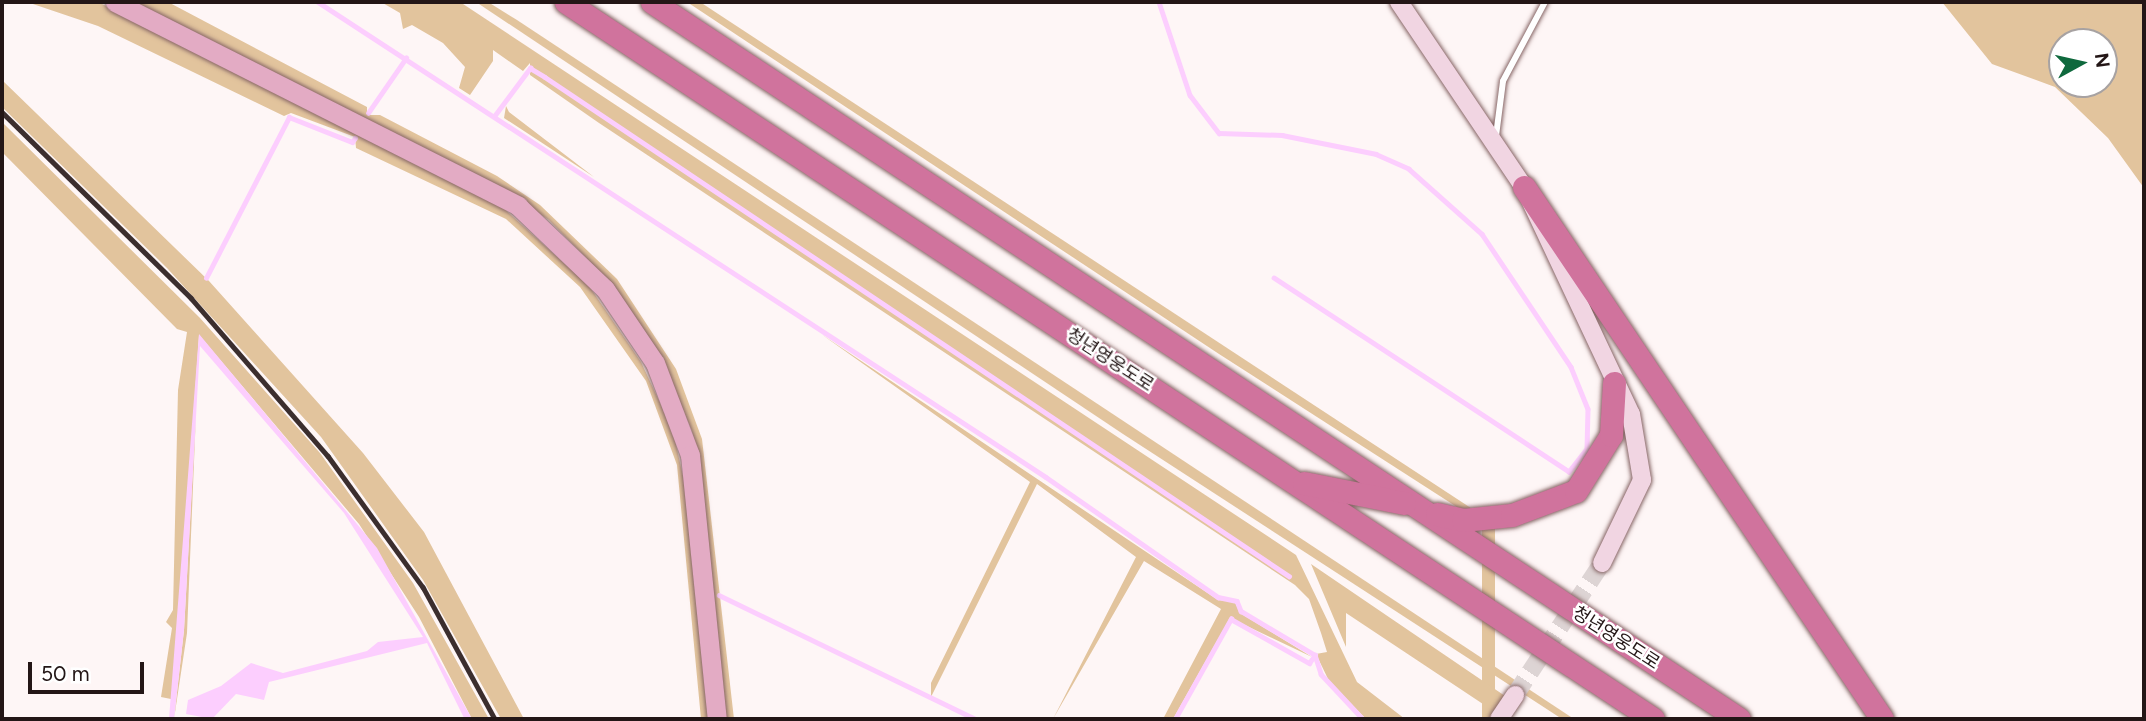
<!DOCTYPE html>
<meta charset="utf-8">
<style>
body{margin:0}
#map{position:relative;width:2146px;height:721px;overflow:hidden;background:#fef6f6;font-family:Figtree,"Noto Sans KR",sans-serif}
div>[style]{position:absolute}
.green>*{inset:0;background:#e2c49d;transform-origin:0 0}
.water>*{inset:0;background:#fccefe}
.stream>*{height:4.5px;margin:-2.25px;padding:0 2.25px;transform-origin:2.25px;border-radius:2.25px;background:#fccefe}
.secondary-tunnel>*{height:18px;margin-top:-9px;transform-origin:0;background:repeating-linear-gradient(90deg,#ddd4d4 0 18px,transparent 0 27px)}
.roads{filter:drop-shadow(0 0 2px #876666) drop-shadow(0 0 2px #876666)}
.lane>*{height:6px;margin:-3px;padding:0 3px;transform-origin:3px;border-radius:3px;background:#fff}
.secondary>*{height:18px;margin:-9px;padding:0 9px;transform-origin:9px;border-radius:9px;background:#f1d5e2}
.primary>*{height:19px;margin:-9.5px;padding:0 9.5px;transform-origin:9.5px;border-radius:9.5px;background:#e3abc4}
.highway>*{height:23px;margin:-11.5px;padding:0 11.5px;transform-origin:11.5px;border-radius:11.5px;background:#d0739d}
.rail>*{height:4.5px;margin:-2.25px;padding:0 2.25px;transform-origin:2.25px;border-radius:2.25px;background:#3b2e2e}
span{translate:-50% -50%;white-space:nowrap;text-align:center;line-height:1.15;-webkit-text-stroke:5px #fff;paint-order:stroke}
.street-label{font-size:18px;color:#231616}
.frame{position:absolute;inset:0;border:4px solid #231616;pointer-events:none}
.north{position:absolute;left:2048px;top:28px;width:70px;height:70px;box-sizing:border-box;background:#fff;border:2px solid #a7a2a2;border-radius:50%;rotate:82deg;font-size:19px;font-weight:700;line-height:28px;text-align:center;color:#231616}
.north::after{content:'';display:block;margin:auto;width:24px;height:32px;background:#0f693d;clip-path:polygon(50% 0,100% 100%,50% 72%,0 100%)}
.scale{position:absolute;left:28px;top:662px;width:116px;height:32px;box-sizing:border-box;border:4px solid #231616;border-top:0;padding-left:9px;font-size:21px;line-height:24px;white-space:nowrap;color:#231616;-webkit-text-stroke:5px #fff;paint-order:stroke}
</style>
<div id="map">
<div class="green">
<div style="clip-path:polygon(27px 2px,98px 2px,147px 26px,501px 206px,589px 286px,641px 362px,673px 431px,684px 481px,709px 719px,701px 719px,677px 465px,646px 381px,580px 287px,506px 219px,356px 148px,355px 137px,291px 113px,284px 116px,98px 26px)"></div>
<div style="clip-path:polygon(131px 2px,168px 2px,367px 107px,367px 115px,380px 115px,497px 176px,540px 205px,617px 279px,676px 369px,702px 439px,734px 719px,725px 719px,702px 475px,692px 431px,659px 353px,610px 282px,549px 220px,492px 182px)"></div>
<div style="clip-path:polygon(381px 2px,460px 2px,1296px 555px,1357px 682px,1405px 719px,1366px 719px,1329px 681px,1316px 654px,1327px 652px,1321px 633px,1309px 599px,1295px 585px,599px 123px,530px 75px,530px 63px,523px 71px,493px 50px,493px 61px,470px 95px,459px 88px,465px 67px,443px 43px,412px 25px,403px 29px,400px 13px)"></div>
<div style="clip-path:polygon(476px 2px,488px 2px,517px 20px,1574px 719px,1562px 719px,1123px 434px)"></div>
<div style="clip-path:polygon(687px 2px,700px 2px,1477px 512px,1460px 509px,1219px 354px)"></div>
<div style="clip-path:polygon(evenodd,1942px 2px,2144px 2px,2144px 293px,2144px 188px,2108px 138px,2055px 87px,1992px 64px,1942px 2px,2062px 42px,2104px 42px,2104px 84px,2062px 84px,2062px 42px)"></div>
<div style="clip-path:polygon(2px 80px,209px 281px,363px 453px,424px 532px,524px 719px,501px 719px,423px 580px,321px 437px,167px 268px,2px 107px)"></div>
<div style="clip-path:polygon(506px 106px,509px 112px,594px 177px,504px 118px)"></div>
<div style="clip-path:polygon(2px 122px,200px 318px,320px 453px,413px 583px,489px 719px,472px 719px,419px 617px,359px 524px,199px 335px,179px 629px,171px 699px,161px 697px,172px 628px,166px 622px,173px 610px,178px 390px,187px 332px,177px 329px,2px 152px)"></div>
<div style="clip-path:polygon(821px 334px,1218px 600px,1235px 602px,1240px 613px,1312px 657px,1230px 618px,1173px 719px,1163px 719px,1221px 609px,1144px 561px,1053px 719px,1136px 557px,1037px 484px,931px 697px,931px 683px,1030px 482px)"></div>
<div style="clip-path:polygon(196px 413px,187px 633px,174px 719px,184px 630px)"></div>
<div style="left:1482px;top:524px;width:13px;height:352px"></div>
<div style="clip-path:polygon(1311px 564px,1508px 698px,1495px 712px,1346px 613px,1346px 647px)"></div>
</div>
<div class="water">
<div style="clip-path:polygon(199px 334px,377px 548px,472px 719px,464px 718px,427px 643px,269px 682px,264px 700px,236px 694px,212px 719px,186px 714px,188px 700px,221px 686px,251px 663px,283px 673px,367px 651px,378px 642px,423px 637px,344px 513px,200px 346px,184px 630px,174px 719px,169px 719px)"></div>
</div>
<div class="stream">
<div style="left:318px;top:2px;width:869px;rotate:33.12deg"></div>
<div style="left:1046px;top:477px;width:210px;rotate:34.9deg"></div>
<div style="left:1218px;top:597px;width:19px;rotate:12deg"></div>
<div style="left:1237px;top:601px;width:11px;rotate:68deg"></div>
<div style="left:1241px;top:611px;width:86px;rotate:30.7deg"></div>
<div style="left:1315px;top:655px;width:20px;rotate:72deg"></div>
<div style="left:1321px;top:674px;width:62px;rotate:47deg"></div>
<div style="left:860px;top:2px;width:3px"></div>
<div style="left:1159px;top:2px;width:98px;rotate:71.6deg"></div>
<div style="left:1190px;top:95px;width:48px;rotate:52.7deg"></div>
<div style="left:1219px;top:133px;width:63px;rotate:1.8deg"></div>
<div style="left:1282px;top:135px;width:96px;rotate:11.4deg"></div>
<div style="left:1376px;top:154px;width:36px;rotate:24deg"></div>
<div style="left:1409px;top:169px;width:98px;rotate:41.7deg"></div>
<div style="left:1482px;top:234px;width:160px;rotate:56.2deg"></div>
<div style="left:1571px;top:367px;width:45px;rotate:68deg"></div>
<div style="left:1588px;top:409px;width:40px;rotate:91.4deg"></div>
<div style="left:1587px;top:449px;width:29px;rotate:128deg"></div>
<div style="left:1569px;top:472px;width:353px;rotate:-146.7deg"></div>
<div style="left:368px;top:113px;width:67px;rotate:-55.4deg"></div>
<div style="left:495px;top:115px;width:59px;rotate:-53.3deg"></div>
<div style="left:530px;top:68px;width:17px;rotate:31deg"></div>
<div style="left:545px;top:77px;width:896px;rotate:33.85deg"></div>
<div style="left:206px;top:278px;width:181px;rotate:-62.7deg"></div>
<div style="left:289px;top:117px;width:68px;rotate:21.6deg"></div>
<div style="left:352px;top:142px;width:5px;rotate:-53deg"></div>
<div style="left:719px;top:595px;width:284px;rotate:25.8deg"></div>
<div style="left:1175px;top:719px;width:115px;rotate:-60.8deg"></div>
<div style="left:1231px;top:619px;width:90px;rotate:29.4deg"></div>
<div style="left:1309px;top:663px;width:10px;rotate:-53deg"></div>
</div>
<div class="secondary-tunnel">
<div style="left:1515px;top:695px;width:158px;rotate:-56.6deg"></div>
</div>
<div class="roads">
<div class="lane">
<div style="left:1496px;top:136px;width:55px;rotate:-82.7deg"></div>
<div style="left:1503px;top:81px;width:89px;rotate:-62deg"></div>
</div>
<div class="secondary">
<div style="left:1399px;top:2px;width:223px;rotate:56deg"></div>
<div style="left:1524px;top:187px;width:251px;rotate:64.8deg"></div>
<div style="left:1631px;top:414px;width:67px;rotate:80.5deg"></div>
<div style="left:1642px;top:480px;width:92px;rotate:115.7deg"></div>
<div style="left:1499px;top:719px;width:29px;rotate:-56deg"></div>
</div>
<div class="primary">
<div style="left:115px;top:2px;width:452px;rotate:26.8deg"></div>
<div style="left:518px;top:206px;width:120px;rotate:43.7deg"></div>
<div style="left:605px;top:289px;width:89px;rotate:56deg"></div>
<div style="left:655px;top:363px;width:98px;rotate:69.2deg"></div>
<div style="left:690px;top:455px;width:265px;rotate:84.2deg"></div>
</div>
<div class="highway">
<div style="left:566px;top:2px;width:1302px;rotate:33.41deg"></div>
<div style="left:652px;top:2px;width:1302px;rotate:33.41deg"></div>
<div style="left:1524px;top:187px;width:641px;rotate:56.06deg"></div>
<div style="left:1304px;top:483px;width:102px;rotate:11.3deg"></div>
<div style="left:1437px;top:514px;width:27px;rotate:13deg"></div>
<div style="left:1463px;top:520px;width:49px;rotate:-5.8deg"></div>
<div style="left:1512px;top:515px;width:68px;rotate:-20.6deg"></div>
<div style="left:1576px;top:491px;width:66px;rotate:-58deg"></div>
<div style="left:1611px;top:435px;width:52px;rotate:-86.7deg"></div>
</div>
</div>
<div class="rail">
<div style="left:2px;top:112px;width:265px;rotate:44.5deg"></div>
<div style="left:191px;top:298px;width:209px;rotate:49.1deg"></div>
<div style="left:328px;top:456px;width:162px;rotate:54.1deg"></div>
<div style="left:423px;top:587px;width:150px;rotate:61.4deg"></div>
</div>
<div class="street-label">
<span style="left:1110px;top:360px;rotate:33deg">청년영웅도로</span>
<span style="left:1616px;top:638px;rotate:33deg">청년영웅도로</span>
</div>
<div class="frame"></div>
<div class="north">N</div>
<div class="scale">50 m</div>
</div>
